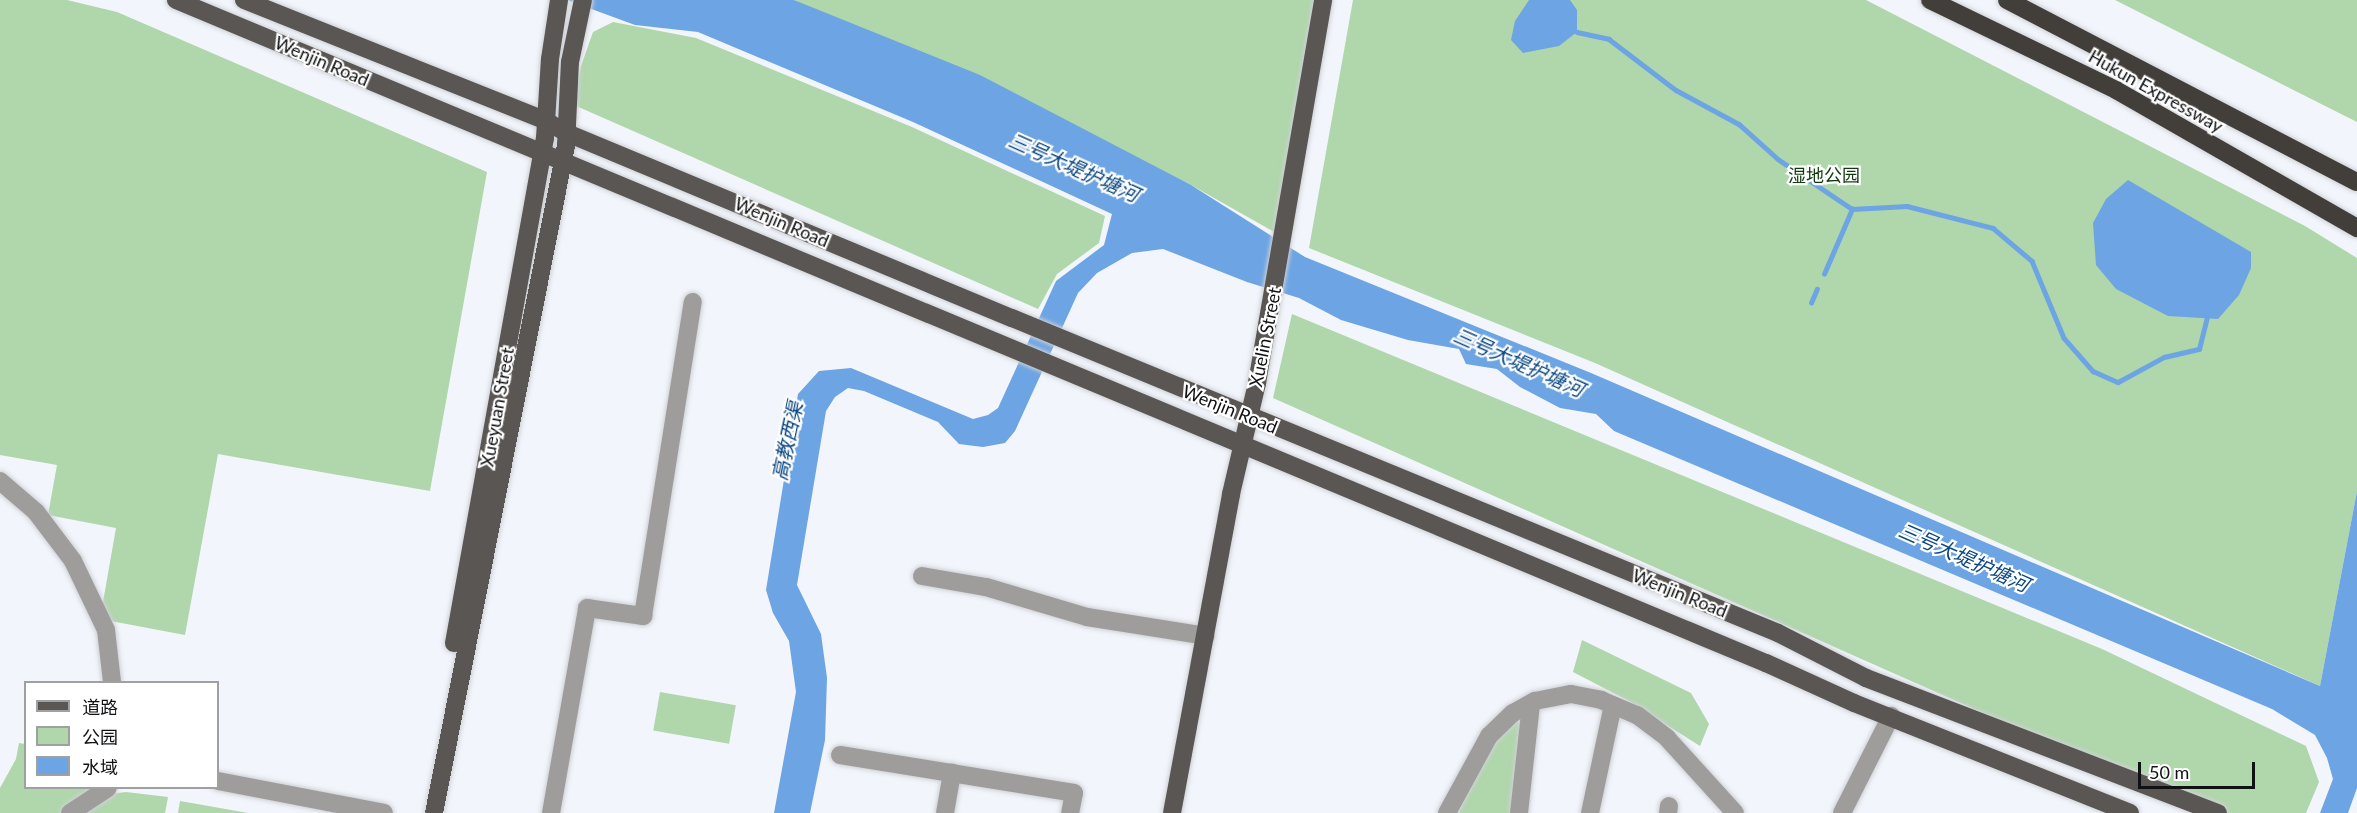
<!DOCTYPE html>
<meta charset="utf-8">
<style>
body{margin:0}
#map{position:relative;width:2357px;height:813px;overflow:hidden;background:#f2f5fb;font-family:Lato,"Noto Sans SC",sans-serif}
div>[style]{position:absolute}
.green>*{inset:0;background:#b0d6ab;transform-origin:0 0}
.water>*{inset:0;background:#6ca4e4}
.stream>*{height:4.5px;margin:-2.25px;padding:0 2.25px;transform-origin:2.25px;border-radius:2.25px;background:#6ca4e4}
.roads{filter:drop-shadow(0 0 2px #ced1d6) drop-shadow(0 0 2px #ced1d6)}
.minor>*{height:18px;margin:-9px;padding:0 9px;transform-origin:9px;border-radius:9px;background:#9f9d9b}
.major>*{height:18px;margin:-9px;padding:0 9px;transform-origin:9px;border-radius:9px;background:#5a5653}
.highway>*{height:18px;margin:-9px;padding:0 9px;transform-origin:9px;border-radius:9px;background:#423e3a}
span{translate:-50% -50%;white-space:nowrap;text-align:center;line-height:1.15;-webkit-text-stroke:4.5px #fff;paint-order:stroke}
.street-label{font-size:18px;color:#101113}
.park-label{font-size:18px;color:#10390d}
.water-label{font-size:20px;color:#0b4782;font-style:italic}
.legend{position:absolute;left:24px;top:681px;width:195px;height:108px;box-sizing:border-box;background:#fff;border:2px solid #9fa0a1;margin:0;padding:8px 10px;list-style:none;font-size:18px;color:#101113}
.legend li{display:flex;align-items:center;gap:12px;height:30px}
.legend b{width:30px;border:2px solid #9fa0a1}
.scale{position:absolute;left:2138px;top:762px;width:117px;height:27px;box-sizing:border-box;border:3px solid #101113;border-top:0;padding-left:8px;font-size:18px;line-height:21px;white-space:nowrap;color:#101113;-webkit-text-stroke:4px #fff;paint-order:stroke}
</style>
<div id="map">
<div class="green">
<div style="clip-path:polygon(0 0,67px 0,117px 12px,487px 172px,430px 491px,218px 454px,185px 635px,100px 619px,116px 528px,48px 515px,57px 465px,0 455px)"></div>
<div style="clip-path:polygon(794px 0,1324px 0,1283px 237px,1191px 185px)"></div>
<div style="clip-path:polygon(1353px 0,1866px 0,2305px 226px,2357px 258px,2357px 491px,2320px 686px,1595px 363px,1309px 248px)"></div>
<div style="clip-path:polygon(2115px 0,2357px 0,2357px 122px)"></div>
<div style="clip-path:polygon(613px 22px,696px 38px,912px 127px,1105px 216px,1099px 243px,1057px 274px,1038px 309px,574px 105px,581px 66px,593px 32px)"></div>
<div style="clip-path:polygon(1292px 314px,2102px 649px,2306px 746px,2319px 782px,2306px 813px,2209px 813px,1273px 398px)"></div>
<div style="clip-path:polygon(1582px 640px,1691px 693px,1709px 724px,1700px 746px,1627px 700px,1573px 672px)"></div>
<div style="left:660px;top:692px;width:77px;height:39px;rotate:10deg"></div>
<div style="clip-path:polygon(1523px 716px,1513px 813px,1458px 813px,1492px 744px)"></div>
<div style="clip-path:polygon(19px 743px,25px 744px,26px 788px,96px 788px,95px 796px,126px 792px,168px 797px,165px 813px,0 813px,0 788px,16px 759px)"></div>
<div style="clip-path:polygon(180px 801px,248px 813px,178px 813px)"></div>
</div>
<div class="water">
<div style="clip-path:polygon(567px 0,794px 0,980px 75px,1191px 185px,1305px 257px,1591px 373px,2320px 686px,2357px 491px,2357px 788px,2348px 813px,2320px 813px,2333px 779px,2327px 758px,2315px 735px,2272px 709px,1614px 431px,1596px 414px,1560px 408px,1520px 387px,1497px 369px,1466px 364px,1459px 349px,1408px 340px,1341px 320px,1299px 298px,1247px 282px,1163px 249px,1132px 253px,1097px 273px,1078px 293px,1015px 431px,1005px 443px,983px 447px,959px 444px,938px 422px,864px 391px,848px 388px,835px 397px,826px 411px,797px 585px,821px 634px,827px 678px,825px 740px,810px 813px,774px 813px,796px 692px,789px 641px,773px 613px,766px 590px,798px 394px,819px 371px,851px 368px,973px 419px,988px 415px,998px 408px,1056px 281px,1104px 245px,1112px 214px,913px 122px,698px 32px,635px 25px)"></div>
<div style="clip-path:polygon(1529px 0,1570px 0,1577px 10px,1577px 32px,1559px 46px,1523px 53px,1511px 40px,1515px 21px)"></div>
<div style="clip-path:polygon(2128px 180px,2251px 252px,2251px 268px,2239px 295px,2218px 319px,2168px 316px,2116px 289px,2096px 265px,2093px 223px,2106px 199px)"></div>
</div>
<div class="stream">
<div style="left:1577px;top:32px;width:33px;rotate:12deg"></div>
<div style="left:1609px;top:39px;width:84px;rotate:37.3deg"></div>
<div style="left:1676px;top:90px;width:72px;rotate:28.4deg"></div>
<div style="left:1739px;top:124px;width:52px;rotate:41.9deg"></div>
<div style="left:1778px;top:159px;width:89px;rotate:34deg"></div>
<div style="left:1852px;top:209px;width:55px;rotate:-3.1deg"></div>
<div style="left:1907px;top:206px;width:89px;rotate:14.3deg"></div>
<div style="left:1993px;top:228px;width:51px;rotate:40.2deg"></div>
<div style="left:2032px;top:261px;width:83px;rotate:67.4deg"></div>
<div style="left:2064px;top:338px;width:44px;rotate:48.7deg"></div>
<div style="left:2093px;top:371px;width:27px;rotate:24deg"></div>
<div style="left:2118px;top:382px;width:52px;rotate:-28.5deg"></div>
<div style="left:2164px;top:357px;width:36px;rotate:-13deg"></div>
<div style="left:2199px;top:349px;width:32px;rotate:-76deg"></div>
<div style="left:1824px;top:274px;width:71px;rotate:-66.7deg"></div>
<div style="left:1811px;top:303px;width:15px;rotate:-67deg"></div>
</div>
<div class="roads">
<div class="minor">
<div style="left:0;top:481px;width:48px;rotate:40.7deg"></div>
<div style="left:36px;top:512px;width:61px;rotate:52.9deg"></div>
<div style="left:73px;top:561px;width:76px;rotate:64.4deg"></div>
<div style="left:106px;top:630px;width:52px;rotate:83.4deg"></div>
<div style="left:922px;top:576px;width:65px;rotate:9.8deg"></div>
<div style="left:986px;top:587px;width:105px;rotate:16.5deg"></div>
<div style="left:1087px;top:617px;width:120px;rotate:9.1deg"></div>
<div style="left:840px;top:755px;width:237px;rotate:9.2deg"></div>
<div style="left:1074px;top:793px;width:20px;rotate:101deg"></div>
<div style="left:218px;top:781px;width:169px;rotate:10.9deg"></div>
<div style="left:70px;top:813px;width:45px;rotate:-33.3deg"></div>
<div style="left:551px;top:813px;width:208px;rotate:-80deg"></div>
<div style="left:587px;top:608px;width:57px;rotate:8.1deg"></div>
<div style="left:643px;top:616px;width:318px;rotate:-81deg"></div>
<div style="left:945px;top:813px;width:41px;rotate:-80.1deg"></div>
<div style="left:1447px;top:813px;width:88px;rotate:-61.4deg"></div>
<div style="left:1489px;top:736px;width:33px;rotate:-44deg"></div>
<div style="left:1513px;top:713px;width:25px;rotate:-29deg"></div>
<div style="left:1535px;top:701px;width:37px;rotate:-11deg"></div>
<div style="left:1571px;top:694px;width:31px;rotate:11deg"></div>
<div style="left:1601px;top:700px;width:39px;rotate:23deg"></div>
<div style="left:1637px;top:715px;width:38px;rotate:37deg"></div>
<div style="left:1667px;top:738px;width:101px;rotate:47.8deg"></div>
<div style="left:1519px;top:813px;width:110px;rotate:-83.7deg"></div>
<div style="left:1590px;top:813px;width:110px;rotate:-78deg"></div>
<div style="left:1668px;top:813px;width:7px;rotate:-82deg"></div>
<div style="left:1842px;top:813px;width:109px;rotate:-63.2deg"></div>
</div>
<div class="major">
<div style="left:176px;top:0;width:1723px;rotate:22.64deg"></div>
<div style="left:1766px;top:663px;width:97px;rotate:24.4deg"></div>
<div style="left:1854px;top:703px;width:297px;rotate:21.7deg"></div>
<div style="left:244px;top:0;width:325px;rotate:21.8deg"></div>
<div style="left:546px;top:121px;width:24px;rotate:30deg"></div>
<div style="left:567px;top:133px;width:482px;rotate:22.6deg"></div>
<div style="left:1012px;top:318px;width:828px;rotate:22.35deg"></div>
<div style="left:1778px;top:633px;width:99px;rotate:27.1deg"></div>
<div style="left:1866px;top:678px;width:377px;rotate:21deg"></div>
<div style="left:454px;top:643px;width:513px;rotate:-79.79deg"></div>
<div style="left:545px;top:138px;width:79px;rotate:-86.4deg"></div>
<div style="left:550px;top:59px;width:60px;rotate:-81.3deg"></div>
<div style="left:434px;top:813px;width:680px;rotate:-78.81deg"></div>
<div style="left:566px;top:146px;width:84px;rotate:-87.3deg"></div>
<div style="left:570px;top:62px;width:63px;rotate:-78.2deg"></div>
<div style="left:1172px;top:813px;width:324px;rotate:-79.5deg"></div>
<div style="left:1231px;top:494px;width:114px;rotate:-76.8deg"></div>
<div style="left:1257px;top:383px;width:389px;rotate:-80.2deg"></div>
</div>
<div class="highway">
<div style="left:1930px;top:0;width:207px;rotate:25.8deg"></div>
<div style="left:2116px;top:90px;width:278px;rotate:29.8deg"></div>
<div style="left:2007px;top:0;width:394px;rotate:27.5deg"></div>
</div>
</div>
<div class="street-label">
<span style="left:322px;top:61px;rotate:23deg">Wenjin Road</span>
<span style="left:2156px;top:91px;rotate:29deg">Hukun Expressway</span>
<span style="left:782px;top:222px;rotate:23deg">Wenjin Road</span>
<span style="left:1265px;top:337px;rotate:-79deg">Xuelin Street</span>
<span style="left:497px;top:407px;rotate:-80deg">Xueyuan Street</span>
<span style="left:1230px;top:409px;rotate:22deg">Wenjin Road</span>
<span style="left:1680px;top:593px;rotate:22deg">Wenjin Road</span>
</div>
<div class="park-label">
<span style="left:1824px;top:175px">湿地公园</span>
</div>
<div class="water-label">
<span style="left:1074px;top:167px;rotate:24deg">三号大堤护塘河</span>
<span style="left:1519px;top:362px;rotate:24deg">三号大堤护塘河</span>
<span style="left:787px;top:441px;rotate:-78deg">高教西渠</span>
<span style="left:1964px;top:557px;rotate:24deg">三号大堤护塘河</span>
</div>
<ul class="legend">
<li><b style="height:8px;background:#5a5653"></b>道路</li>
<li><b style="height:16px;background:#b0d6ab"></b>公园</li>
<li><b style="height:16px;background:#6ca4e4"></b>水域</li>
</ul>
<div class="scale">50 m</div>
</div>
